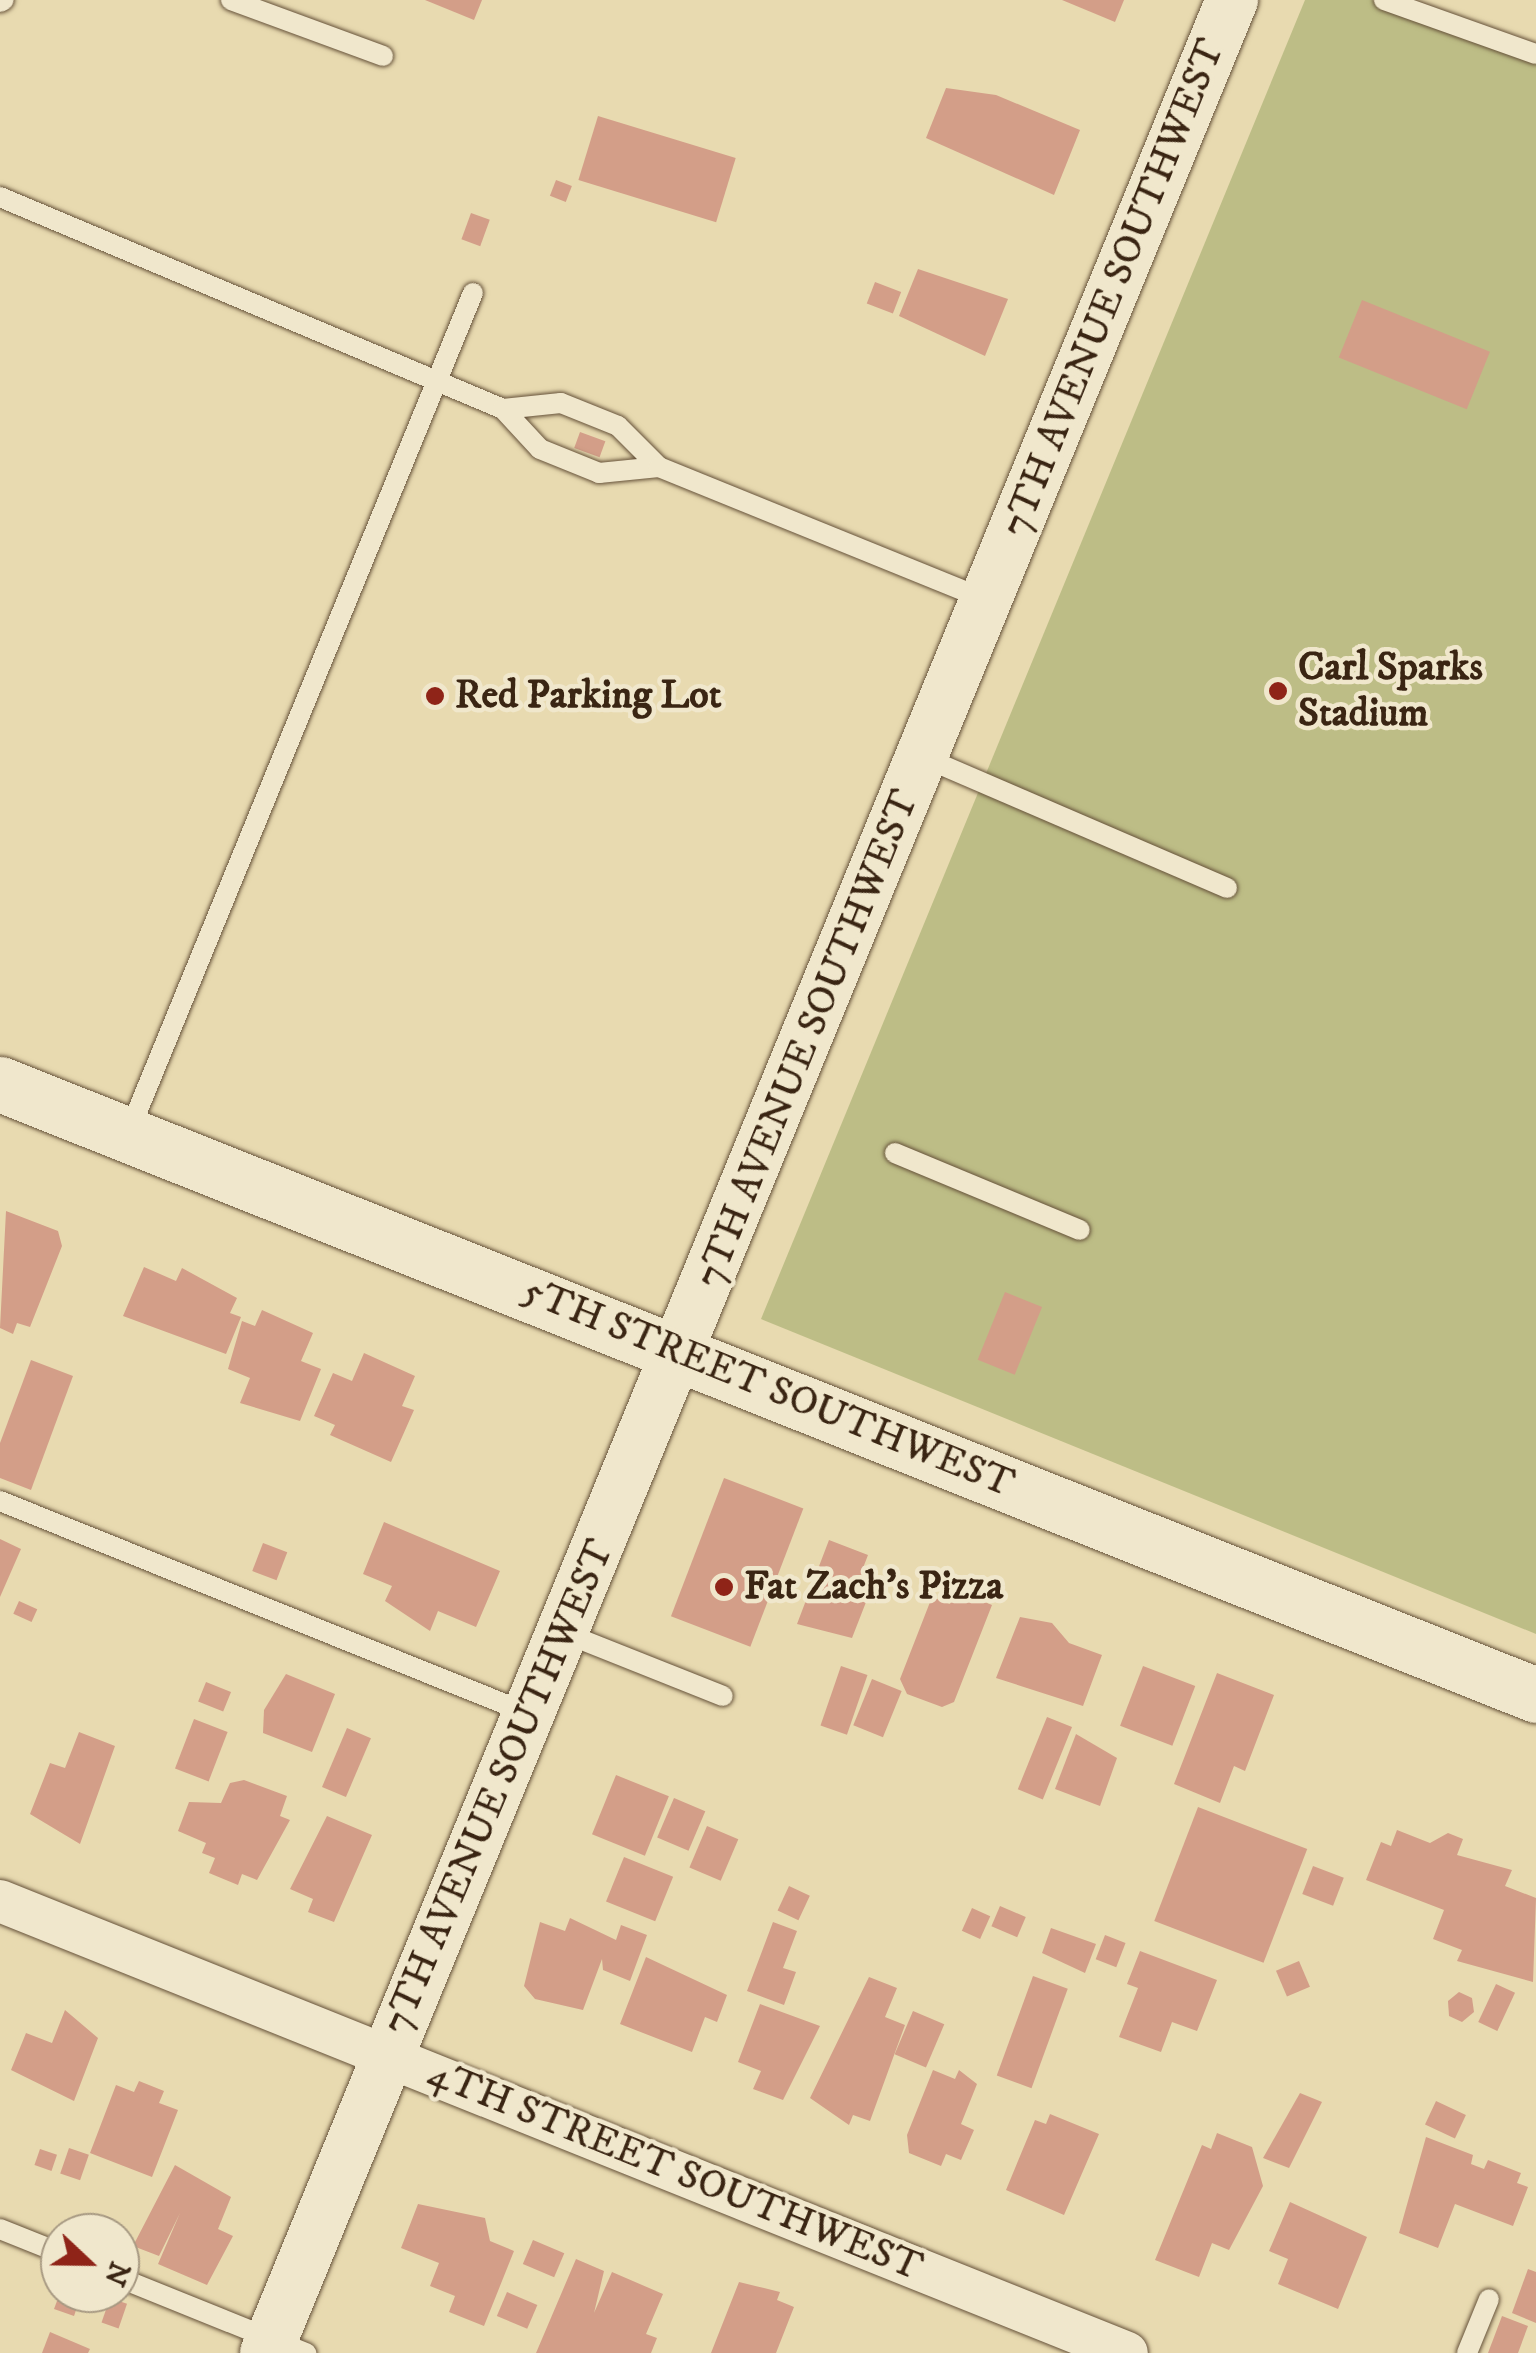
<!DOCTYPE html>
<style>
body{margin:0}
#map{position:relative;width:1536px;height:2353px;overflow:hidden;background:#e8dab0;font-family:"IM FELL DW Pica",serif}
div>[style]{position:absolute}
.green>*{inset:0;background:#bdbd86}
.building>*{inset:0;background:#d39e88;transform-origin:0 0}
.roads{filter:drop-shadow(0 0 2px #66523a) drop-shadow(0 0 2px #66523a)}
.service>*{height:20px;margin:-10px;padding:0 10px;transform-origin:10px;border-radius:10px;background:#f0e7cc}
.minor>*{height:42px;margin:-21px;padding:0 21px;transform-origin:21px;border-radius:21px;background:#f0e7cc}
.tertiary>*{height:52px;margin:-26px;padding:0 26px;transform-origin:26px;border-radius:26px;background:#f0e7cc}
.secondary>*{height:55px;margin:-27.5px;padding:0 27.5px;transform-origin:27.5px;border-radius:27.5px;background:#f0e7cc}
.dots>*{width:28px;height:28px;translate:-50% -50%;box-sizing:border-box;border:5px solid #f0e7cc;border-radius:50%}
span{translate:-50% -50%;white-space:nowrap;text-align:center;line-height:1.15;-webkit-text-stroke:9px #f0e7cc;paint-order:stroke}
.street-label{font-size:40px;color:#3a2513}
.poi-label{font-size:40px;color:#3a2513;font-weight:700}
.left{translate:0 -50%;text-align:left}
.north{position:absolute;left:40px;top:2213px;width:100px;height:100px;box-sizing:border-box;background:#f0e7cc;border:2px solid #a79982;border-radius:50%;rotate:112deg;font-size:28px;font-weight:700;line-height:40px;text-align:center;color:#3a2513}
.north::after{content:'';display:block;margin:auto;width:35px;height:45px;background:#8f2418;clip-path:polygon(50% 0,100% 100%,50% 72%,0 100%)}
</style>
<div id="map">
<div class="green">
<div style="clip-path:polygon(1305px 0,1372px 0,1536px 63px,1536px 1634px,761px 1319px)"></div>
</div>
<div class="building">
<div style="clip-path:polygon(425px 0,482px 0,474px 20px)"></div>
<div style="clip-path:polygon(1062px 0,1124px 0,1115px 22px)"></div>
<div style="clip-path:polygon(946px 88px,996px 95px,1080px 130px,1054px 195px,926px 138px)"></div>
<div style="left:598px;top:116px;width:144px;height:67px;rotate:17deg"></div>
<div style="left:556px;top:180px;width:17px;height:17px;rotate:21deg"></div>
<div style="left:471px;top:213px;width:20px;height:28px;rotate:20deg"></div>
<div style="clip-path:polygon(918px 269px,1008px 299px,985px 356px,899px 316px)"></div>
<div style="left:875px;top:282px;width:28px;height:23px;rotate:21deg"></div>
<div style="left:1362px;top:300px;width:138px;height:62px;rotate:22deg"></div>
<div style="left:580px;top:432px;width:27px;height:17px;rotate:20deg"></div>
<div style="clip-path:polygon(6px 1211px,58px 1231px,62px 1246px,30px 1327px,17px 1323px,13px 1334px,0 1328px)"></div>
<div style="clip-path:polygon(144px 1267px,176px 1281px,182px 1268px,237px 1298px,230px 1313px,241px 1317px,226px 1354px,123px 1316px)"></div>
<div style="left:1005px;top:1292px;width:40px;height:73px;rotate:22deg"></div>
<div style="clip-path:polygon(262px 1310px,313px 1333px,301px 1361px,321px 1369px,300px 1421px,240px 1403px,250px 1378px,228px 1369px,242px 1321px,255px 1326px)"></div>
<div style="clip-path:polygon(364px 1353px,415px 1376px,402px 1406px,414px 1410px,391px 1462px,330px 1435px,335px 1425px,314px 1416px,333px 1373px,352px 1381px)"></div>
<div style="clip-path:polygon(31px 1360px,73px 1376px,31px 1490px,0 1478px,0 1443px)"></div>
<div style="left:724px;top:1478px;width:85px;height:148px;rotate:21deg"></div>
<div style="clip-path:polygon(384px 1522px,500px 1571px,476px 1627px,438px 1611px,430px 1631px,385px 1601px,392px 1586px,363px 1574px)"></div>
<div style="clip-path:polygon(0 1539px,21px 1549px,0 1597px)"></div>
<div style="clip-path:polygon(829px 1540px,868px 1555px,863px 1568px,877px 1574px,852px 1638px,797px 1624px)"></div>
<div style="left:263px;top:1543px;width:26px;height:30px;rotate:21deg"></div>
<div style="clip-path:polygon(956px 1590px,992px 1605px,954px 1702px,942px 1707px,907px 1694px,900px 1679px,932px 1597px,950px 1604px)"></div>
<div style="left:19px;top:1601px;width:20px;height:14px;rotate:24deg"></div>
<div style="clip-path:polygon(1020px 1617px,1052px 1623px,1069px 1643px,1102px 1655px,1083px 1706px,996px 1678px)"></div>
<div style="left:841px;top:1666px;width:28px;height:63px;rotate:19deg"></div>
<div style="left:1143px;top:1666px;width:56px;height:64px;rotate:21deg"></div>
<div style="clip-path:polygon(1217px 1673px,1274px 1695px,1245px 1771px,1234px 1766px,1220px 1803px,1174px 1784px)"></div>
<div style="clip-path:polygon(286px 1674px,335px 1694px,312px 1752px,263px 1733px,264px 1710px)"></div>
<div style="left:872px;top:1679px;width:32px;height:50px;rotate:22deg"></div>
<div style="left:206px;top:1682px;width:27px;height:21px;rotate:22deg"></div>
<div style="left:1047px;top:1717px;width:27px;height:78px;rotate:22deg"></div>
<div style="left:194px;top:1719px;width:36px;height:53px;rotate:21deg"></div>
<div style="left:347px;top:1728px;width:26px;height:64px;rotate:23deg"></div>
<div style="clip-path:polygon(79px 1732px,115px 1746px,80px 1844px,30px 1814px,50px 1763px,65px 1768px)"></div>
<div style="clip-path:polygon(1076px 1734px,1117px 1758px,1100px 1806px,1055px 1789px)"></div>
<div style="left:616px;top:1775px;width:57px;height:64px;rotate:22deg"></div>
<div style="clip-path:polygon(244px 1780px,287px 1796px,280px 1816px,290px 1820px,257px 1880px,242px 1874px,238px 1885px,209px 1873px,215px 1858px,202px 1853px,206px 1843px,178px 1831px,189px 1802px,221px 1803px,230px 1783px)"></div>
<div style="left:674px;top:1798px;width:34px;height:43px;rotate:23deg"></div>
<div style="left:1198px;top:1807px;width:117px;height:122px;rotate:21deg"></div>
<div style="clip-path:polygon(327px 1816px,372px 1835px,334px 1922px,308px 1912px,313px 1899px,290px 1889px)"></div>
<div style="left:707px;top:1826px;width:34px;height:45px;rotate:23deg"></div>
<div style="clip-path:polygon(1397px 1830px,1430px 1843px,1448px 1833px,1463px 1839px,1457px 1855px,1512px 1870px,1505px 1886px,1536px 1898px,1533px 1982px,1457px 1961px,1462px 1950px,1433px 1939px,1444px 1910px,1366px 1880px,1381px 1842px,1391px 1846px)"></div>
<div style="left:624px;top:1857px;width:53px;height:48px;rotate:22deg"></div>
<div style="left:1313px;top:1866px;width:33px;height:30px;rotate:21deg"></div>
<div style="left:789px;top:1886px;width:23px;height:27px;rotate:25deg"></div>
<div style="left:1000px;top:1906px;width:28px;height:22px;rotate:23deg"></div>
<div style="left:972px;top:1908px;width:20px;height:25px;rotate:24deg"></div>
<div style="clip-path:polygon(570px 1918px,616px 1940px,621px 1925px,647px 1935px,630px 1981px,603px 1970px,602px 1959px,583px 2010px,535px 1999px,524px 1986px,540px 1922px,565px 1931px)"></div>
<div style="clip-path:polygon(773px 1922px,797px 1931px,783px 1968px,796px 1972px,784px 2005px,747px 1991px)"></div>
<div style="clip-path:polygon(1051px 1928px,1096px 1944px,1085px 1973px,1042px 1953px)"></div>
<div style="left:1105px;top:1935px;width:22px;height:26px;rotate:21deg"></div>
<div style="clip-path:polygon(1140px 1951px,1217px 1980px,1197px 2031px,1172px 2022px,1161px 2052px,1119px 2037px,1138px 1988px,1127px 1984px)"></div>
<div style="clip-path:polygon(646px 1957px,727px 1995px,717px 2022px,705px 2017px,692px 2052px,620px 2024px)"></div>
<div style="left:1299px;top:1961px;width:28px;height:25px;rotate:67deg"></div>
<div style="left:1033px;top:1976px;width:37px;height:106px;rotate:20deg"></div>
<div style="clip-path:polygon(869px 1977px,897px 1988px,885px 2017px,905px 2025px,870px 2121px,853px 2115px,849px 2125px,810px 2098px)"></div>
<div style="left:1496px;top:1984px;width:21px;height:42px;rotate:25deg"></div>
<div style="clip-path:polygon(1459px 1992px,1472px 1998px,1474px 2012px,1462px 2022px,1449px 2016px,1448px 2001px)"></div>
<div style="clip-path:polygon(760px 2004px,820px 2026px,783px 2100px,753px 2089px,761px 2071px,738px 2062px)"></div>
<div style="clip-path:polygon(65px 2010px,98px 2038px,74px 2101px,11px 2070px,26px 2033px,52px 2043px)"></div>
<div style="left:913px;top:2011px;width:34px;height:47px;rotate:23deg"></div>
<div style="clip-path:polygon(933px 2070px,955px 2079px,959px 2070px,977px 2084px,961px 2124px,974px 2130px,961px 2160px,946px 2154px,941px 2166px,909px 2153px,907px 2135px)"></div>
<div style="clip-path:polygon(139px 2081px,164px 2091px,159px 2103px,178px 2110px,152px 2177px,90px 2153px,116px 2085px,134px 2092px)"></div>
<div style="clip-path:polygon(1300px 2093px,1322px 2102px,1289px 2168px,1263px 2158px)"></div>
<div style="left:1436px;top:2101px;width:33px;height:26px;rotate:25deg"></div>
<div style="clip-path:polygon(1050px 2114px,1099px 2134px,1064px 2215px,1006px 2190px,1035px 2120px,1046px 2124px)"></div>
<div style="clip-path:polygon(1217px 2133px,1252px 2147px,1263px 2186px,1229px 2250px,1212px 2243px,1199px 2277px,1155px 2260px,1202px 2145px,1211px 2149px)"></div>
<div style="clip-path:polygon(1426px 2137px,1473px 2155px,1471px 2164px,1484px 2169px,1488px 2160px,1521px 2173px,1517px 2183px,1528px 2187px,1513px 2226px,1455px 2204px,1438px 2248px,1399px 2233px)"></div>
<div style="left:69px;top:2148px;width:21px;height:27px;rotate:19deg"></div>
<div style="left:40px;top:2149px;width:18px;height:17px;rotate:19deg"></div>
<div style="clip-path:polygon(175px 2165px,231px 2197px,218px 2229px,233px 2236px,207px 2285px,158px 2264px,180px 2213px,159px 2256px,133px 2246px)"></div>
<div style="clip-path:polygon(1290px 2202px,1367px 2237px,1338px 2309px,1278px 2284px,1288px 2259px,1269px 2251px)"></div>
<div style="clip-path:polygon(418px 2204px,485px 2218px,490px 2241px,514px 2251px,484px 2326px,449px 2312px,455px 2296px,430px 2286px,439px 2263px,401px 2248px)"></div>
<div style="left:533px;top:2240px;width:34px;height:26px;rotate:23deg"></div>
<div style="clip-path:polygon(576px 2259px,604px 2271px,594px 2313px,612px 2272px,663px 2294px,646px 2334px,657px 2338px,651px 2353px,536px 2353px)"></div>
<div style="clip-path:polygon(1528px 2269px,1536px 2272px,1536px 2323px,1512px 2313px)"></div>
<div style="clip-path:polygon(739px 2282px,780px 2292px,777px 2300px,794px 2307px,776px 2353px,711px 2353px)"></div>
<div style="left:507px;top:2292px;width:33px;height:26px;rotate:23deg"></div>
<div style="clip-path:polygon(60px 2293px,82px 2293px,74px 2316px,54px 2309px)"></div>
<div style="left:110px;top:2298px;width:18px;height:26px;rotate:19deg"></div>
<div style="clip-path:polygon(1502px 2316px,1528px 2326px,1518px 2353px,1488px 2353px)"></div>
<div style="clip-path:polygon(50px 2332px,90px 2349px,88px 2353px,42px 2353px)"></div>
</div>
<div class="roads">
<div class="service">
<div style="left:231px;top:0;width:162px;rotate:20.2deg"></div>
<div style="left:1384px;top:0;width:161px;rotate:19.6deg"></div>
<div style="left:0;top:2px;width:4px;rotate:-27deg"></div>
<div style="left:0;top:197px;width:546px;rotate:22.85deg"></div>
<div style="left:503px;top:409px;width:54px;rotate:47.2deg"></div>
<div style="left:540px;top:449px;width:64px;rotate:22.1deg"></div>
<div style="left:599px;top:473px;width:60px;rotate:-5.7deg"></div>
<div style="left:503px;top:409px;width:58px;rotate:-5.9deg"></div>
<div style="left:561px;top:403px;width:61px;rotate:22deg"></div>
<div style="left:618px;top:426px;width:58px;rotate:45deg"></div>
<div style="left:659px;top:467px;width:351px;rotate:22.1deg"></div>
<div style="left:923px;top:757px;width:331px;rotate:23.3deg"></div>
<div style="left:128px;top:1134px;width:909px;rotate:-67.7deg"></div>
<div style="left:895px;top:1153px;width:200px;rotate:22.6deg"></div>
<div style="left:0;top:1501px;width:568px;rotate:21.91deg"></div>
<div style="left:562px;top:1632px;width:173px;rotate:21.7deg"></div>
<div style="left:0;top:2229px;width:65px;rotate:21.8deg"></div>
<div style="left:120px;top:2278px;width:201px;rotate:22deg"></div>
<div style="left:1467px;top:2353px;width:58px;rotate:-67.8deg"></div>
</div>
<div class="minor">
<div style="left:0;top:1901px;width:1214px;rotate:21.85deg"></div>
</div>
<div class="tertiary">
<div style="left:266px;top:2353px;width:2544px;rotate:-67.68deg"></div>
</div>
<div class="secondary">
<div style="left:0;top:1084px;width:1653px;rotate:21.69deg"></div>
</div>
</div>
<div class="dots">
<div style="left:1278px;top:691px;background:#8f2418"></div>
<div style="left:435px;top:696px;background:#8f2418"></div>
<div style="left:724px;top:1587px;background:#8f2418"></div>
</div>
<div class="street-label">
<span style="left:1114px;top:288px;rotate:-68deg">7TH AVENUE SOUTHWEST</span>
<span style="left:808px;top:1039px;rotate:-68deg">7TH AVENUE SOUTHWEST</span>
<span style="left:768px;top:1388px;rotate:22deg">5TH STREET SOUTHWEST</span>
<span style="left:499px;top:1787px;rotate:-67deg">7TH AVENUE SOUTHWEST</span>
<span style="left:675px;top:2171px;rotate:22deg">4TH STREET SOUTHWEST</span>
</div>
<div class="poi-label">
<span class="left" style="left:1298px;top:691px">Carl Sparks<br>Stadium</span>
<span class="left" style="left:455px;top:696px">Red Parking Lot</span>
<span class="left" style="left:744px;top:1587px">Fat Zach's Pizza</span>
</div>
<div class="north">N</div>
</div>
